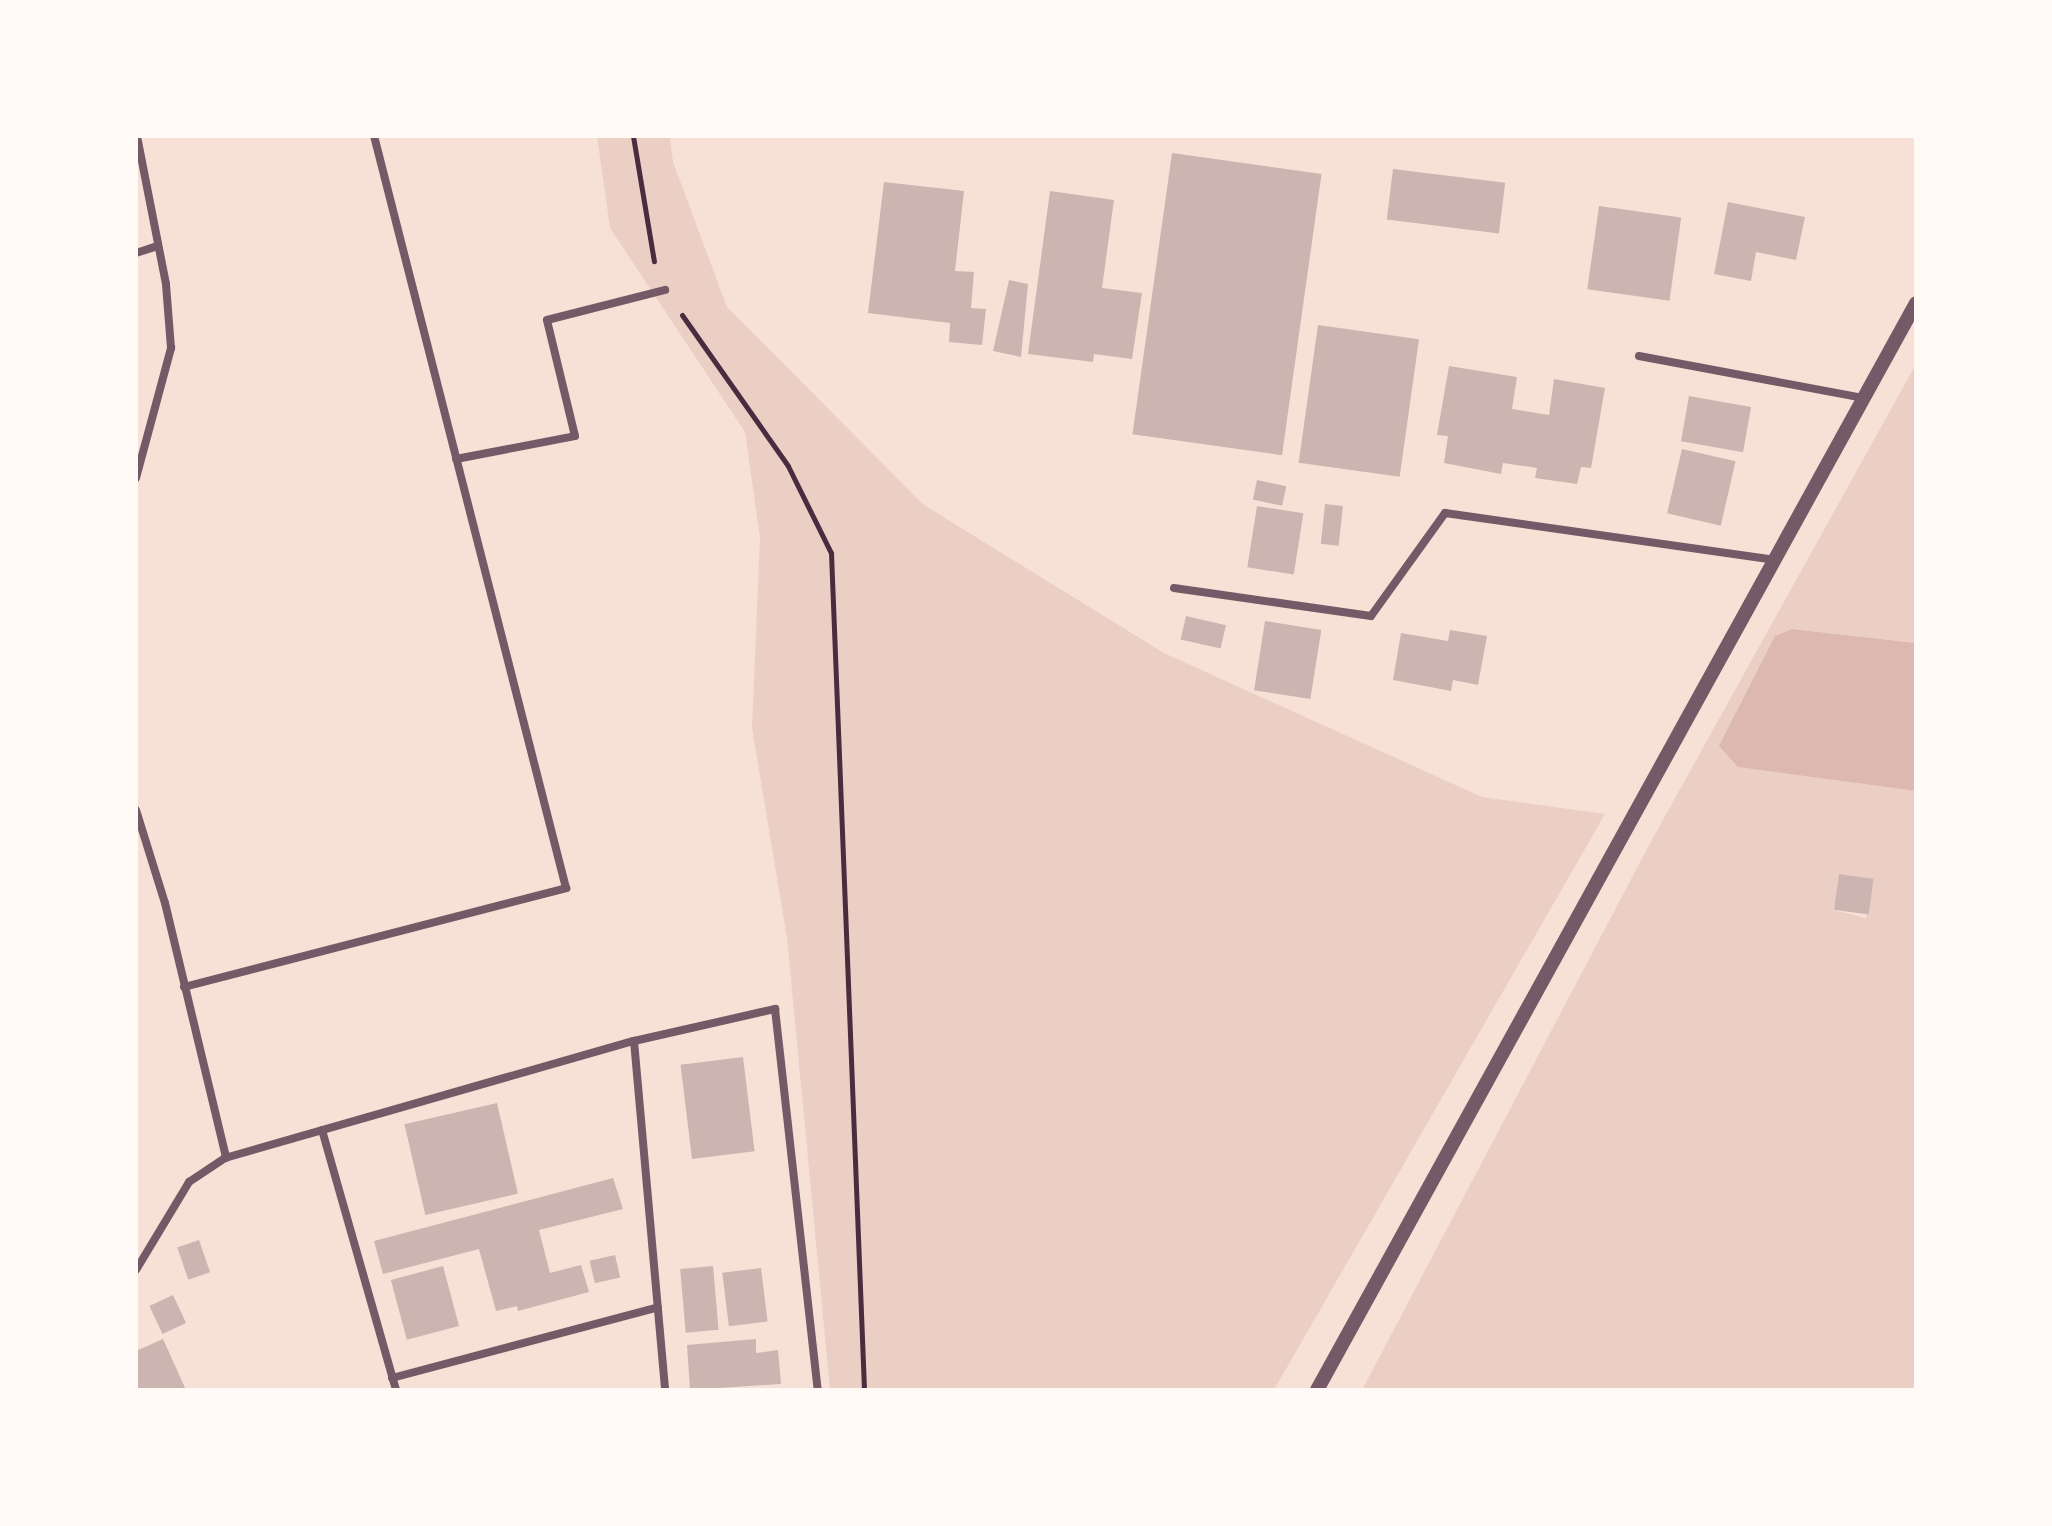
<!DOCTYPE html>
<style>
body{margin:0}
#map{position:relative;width:2052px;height:1526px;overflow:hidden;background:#f7e1d7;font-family:"Roboto Condensed",sans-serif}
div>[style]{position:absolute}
.green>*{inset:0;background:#ebcfc5}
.water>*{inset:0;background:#dcb8b0}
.building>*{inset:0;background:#ccb4b1;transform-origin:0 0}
.path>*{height:5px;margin:-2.5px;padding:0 2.5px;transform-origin:2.5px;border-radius:2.5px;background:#4a2c40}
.minor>*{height:8px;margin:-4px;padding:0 4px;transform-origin:4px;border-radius:4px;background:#755966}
.tertiary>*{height:14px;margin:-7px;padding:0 7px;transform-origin:7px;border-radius:7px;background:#755966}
span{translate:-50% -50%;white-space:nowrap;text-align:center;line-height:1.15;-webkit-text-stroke:6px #fffaf5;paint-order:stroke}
.frame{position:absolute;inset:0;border:138px solid #fffaf5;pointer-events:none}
</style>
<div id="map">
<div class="green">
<div style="clip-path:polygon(597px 136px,670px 136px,673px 162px,727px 307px,924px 505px,1164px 653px,1482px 797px,1605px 814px,1274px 1390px,830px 1390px,787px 938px,752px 728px,760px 538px,745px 432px,610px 228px)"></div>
<div style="clip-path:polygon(evenodd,1916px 364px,1916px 643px,1793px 629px,1738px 767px,1916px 791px,1914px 1390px,1362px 1390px,1648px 847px,1916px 364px,1839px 874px,1874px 879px,1866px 918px,1834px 910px,1839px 874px)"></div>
</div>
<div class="water">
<div style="clip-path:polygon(1792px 629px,1916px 643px,1916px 791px,1738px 767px,1719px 746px,1775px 636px)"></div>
</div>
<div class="building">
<div style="left:1172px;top:153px;width:151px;height:284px;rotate:8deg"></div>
<div style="left:1393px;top:169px;width:113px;height:51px;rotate:7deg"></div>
<div style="clip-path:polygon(884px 182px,964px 191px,955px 271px,974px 272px,971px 308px,986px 309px,982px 345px,949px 342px,950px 323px,868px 313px)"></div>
<div style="clip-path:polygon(1050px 191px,1114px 200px,1102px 288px,1142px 293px,1132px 359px,1094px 354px,1093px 362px,1028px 354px)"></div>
<div style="clip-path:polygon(1728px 202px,1805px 217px,1796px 260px,1756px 252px,1751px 281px,1714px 274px)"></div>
<div style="left:1599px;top:206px;width:83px;height:84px;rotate:8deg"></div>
<div style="clip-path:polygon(1009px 280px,1028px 284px,1021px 357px,993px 351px)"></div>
<div style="left:1318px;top:325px;width:102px;height:139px;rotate:8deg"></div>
<div style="clip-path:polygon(1449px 366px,1517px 377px,1512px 409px,1549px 415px,1554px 379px,1605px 388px,1591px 468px,1581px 467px,1577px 484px,1535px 478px,1537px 468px,1503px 463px,1501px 474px,1444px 463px,1448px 436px,1437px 435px)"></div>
<div style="left:1689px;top:396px;width:63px;height:46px;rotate:10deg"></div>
<div style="left:1682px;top:449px;width:55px;height:66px;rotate:13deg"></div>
<div style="left:1257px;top:480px;width:30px;height:20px;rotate:12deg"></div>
<div style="left:1325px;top:504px;width:18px;height:40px;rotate:6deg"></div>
<div style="left:1257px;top:506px;width:47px;height:62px;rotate:9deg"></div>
<div style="left:1186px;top:616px;width:41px;height:24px;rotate:13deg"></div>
<div style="left:1265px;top:621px;width:57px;height:70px;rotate:9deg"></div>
<div style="clip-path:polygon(1450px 630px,1487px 636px,1478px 685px,1453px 680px,1451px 691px,1393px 680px,1401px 633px,1448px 641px)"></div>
<div style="left:1839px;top:874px;width:35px;height:36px;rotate:8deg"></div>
<div style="left:743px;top:1057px;width:95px;height:63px;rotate:83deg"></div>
<div style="left:497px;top:1103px;width:93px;height:95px;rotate:77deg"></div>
<div style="clip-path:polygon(613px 1178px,623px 1209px,539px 1230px,550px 1273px,581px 1265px,589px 1292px,518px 1311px,517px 1306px,496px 1311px,479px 1249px,383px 1274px,374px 1241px)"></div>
<div style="left:199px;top:1240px;width:34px;height:23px;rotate:71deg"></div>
<div style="left:615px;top:1255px;width:23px;height:26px;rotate:77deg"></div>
<div style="left:443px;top:1266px;width:62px;height:54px;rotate:75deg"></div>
<div style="left:713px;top:1266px;width:64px;height:33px;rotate:85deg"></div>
<div style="left:761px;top:1268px;width:54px;height:39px;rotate:83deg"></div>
<div style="left:173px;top:1295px;width:31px;height:26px;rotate:65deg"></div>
<div style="clip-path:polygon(163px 1339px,186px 1390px,136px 1390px,136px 1351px)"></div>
<div style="clip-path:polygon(756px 1339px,756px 1353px,778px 1350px,781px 1384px,690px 1390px,687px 1345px)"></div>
</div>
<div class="path">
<div style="left:633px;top:136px;width:127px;rotate:80.5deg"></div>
<div style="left:682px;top:315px;width:184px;rotate:54.9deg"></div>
<div style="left:788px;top:466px;width:97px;rotate:63.7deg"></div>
<div style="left:831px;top:553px;width:838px;rotate:87.74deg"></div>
</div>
<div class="minor">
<div style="left:136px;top:253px;width:23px;rotate:-18deg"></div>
<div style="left:1639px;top:356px;width:229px;rotate:10.6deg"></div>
<div style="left:456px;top:459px;width:121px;rotate:-10.9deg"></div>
<div style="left:575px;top:436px;width:119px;rotate:-103.6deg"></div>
<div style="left:547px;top:320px;width:122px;rotate:-14.3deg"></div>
<div style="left:136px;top:478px;width:135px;rotate:-74.9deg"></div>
<div style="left:171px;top:348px;width:64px;rotate:-94.5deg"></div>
<div style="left:166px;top:284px;width:151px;rotate:-101.1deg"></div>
<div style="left:1174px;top:588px;width:199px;rotate:8.1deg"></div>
<div style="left:1371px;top:616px;width:127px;rotate:-54.3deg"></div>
<div style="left:1445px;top:513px;width:334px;rotate:8.1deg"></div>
<div style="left:136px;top:810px;width:97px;rotate:72.7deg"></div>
<div style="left:165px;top:903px;width:262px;rotate:76.5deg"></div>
<div style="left:184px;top:987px;width:395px;rotate:-14.5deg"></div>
<div style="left:566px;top:888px;width:776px;rotate:-104.32deg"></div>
<div style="left:634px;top:1041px;width:350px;rotate:84.9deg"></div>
<div style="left:322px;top:1130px;width:270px;rotate:74.1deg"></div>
<div style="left:136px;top:1270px;width:103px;rotate:-58.9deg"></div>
<div style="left:189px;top:1182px;width:43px;rotate:-33.7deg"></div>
<div style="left:225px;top:1158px;width:425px;rotate:-16deg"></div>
<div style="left:634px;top:1041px;width:145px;rotate:-12.8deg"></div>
<div style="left:775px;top:1009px;width:383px;rotate:83.6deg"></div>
<div style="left:392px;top:1378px;width:275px;rotate:-14.9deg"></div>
</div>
<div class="tertiary">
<div style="left:1317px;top:1390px;width:1241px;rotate:-61.14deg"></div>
</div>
<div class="frame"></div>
</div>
